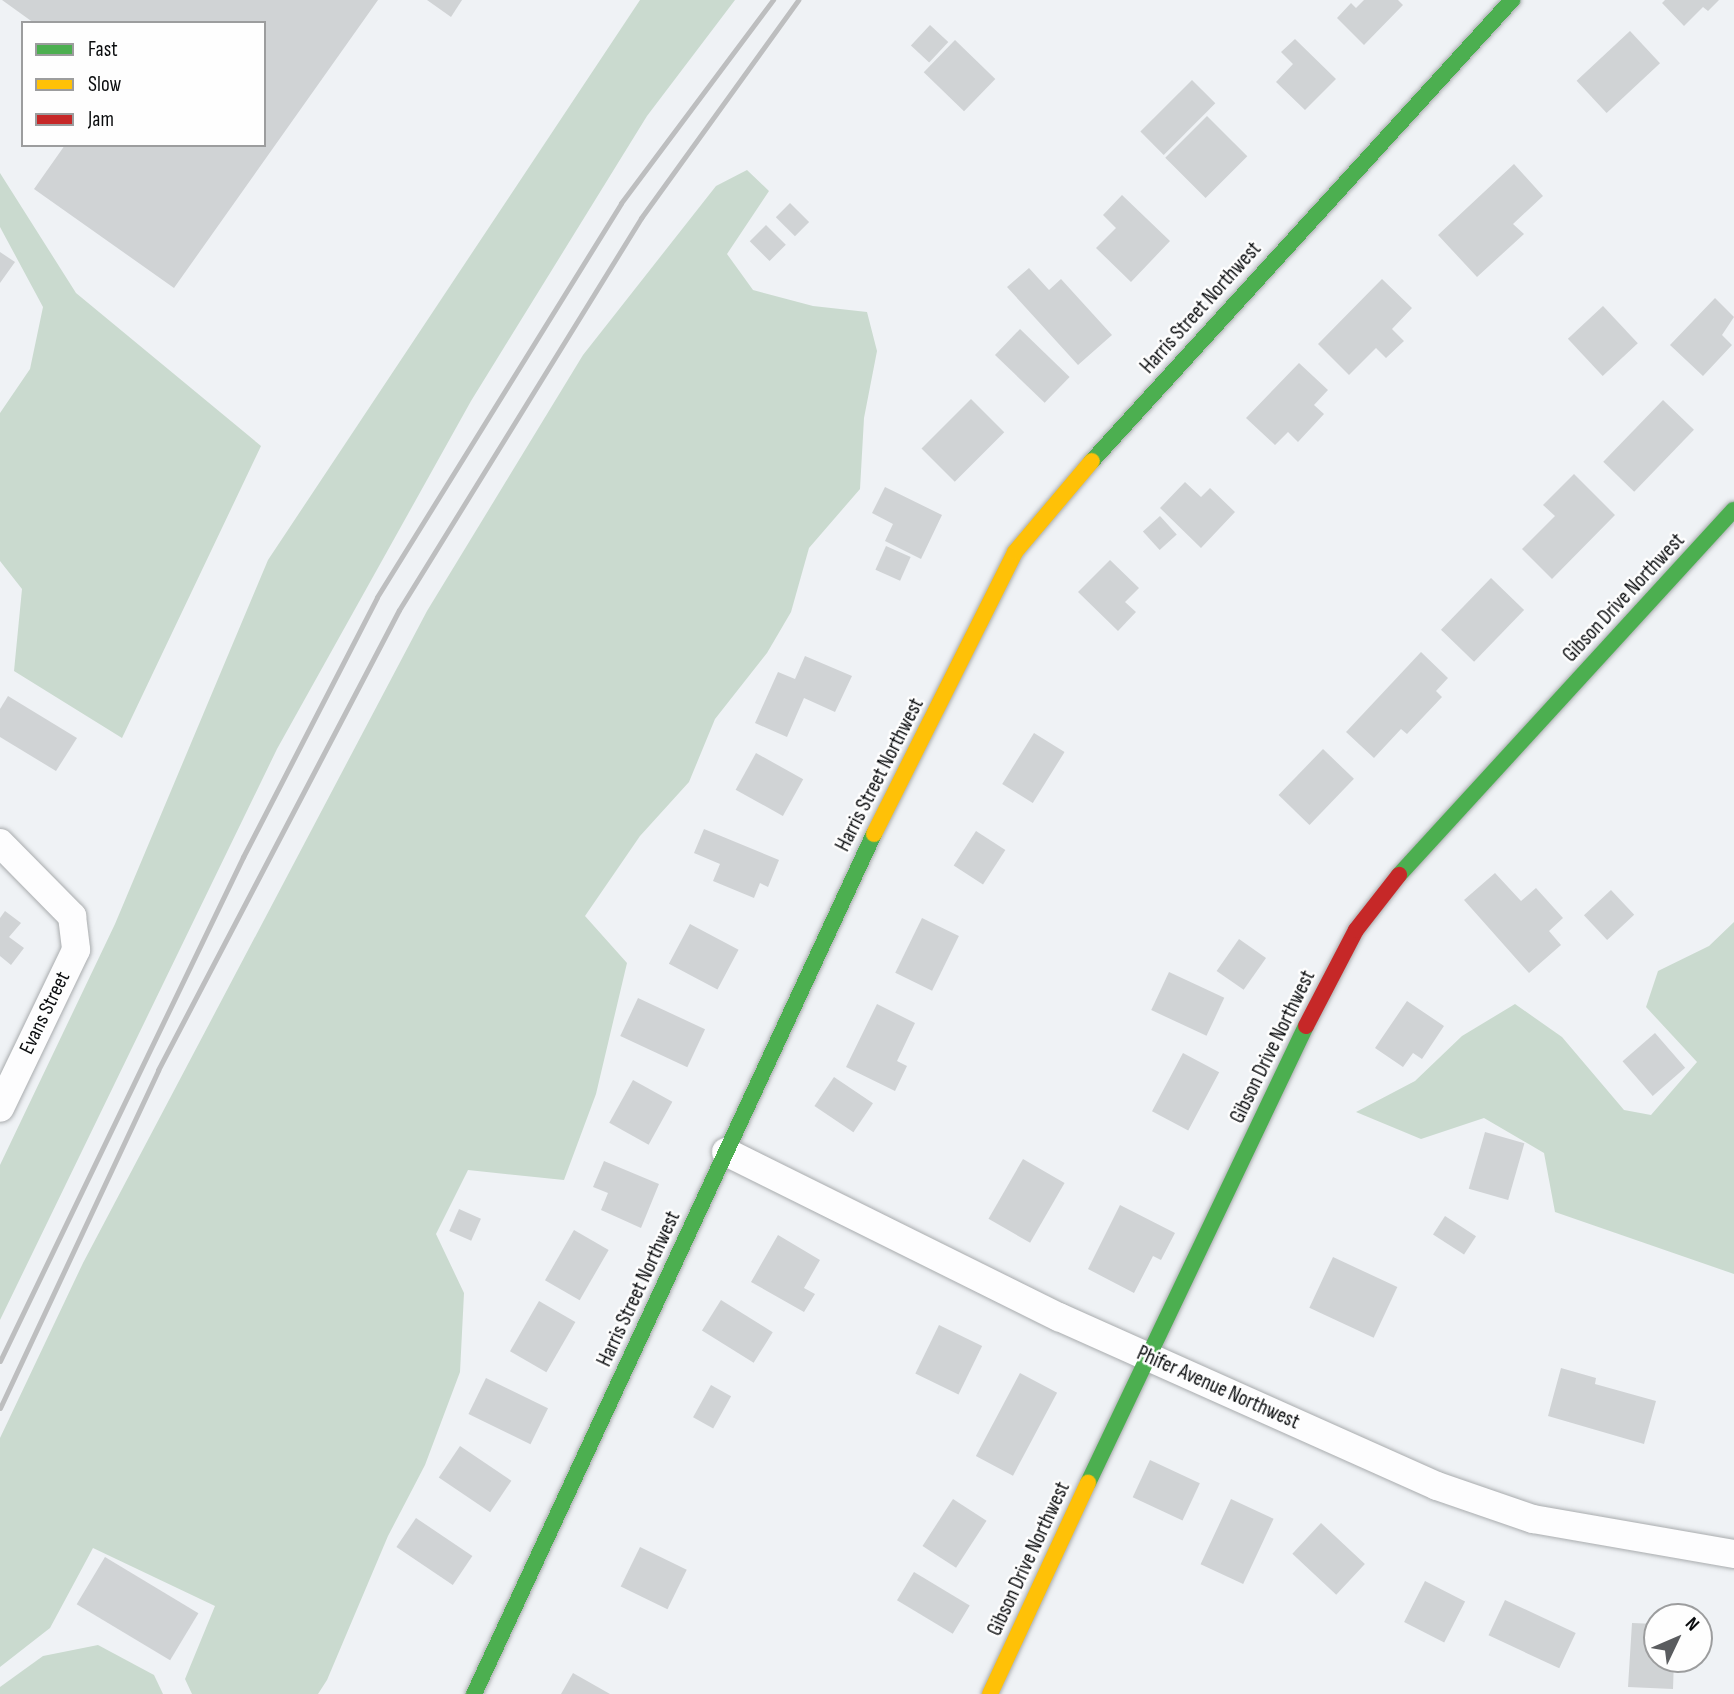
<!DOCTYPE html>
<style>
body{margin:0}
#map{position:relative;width:1734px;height:1694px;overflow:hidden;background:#eff2f5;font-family:"Sofia Sans Condensed",sans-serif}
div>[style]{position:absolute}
.green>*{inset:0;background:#cadacf}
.building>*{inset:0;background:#d0d3d5;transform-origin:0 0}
.roads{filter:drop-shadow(0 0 2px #a9acae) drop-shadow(0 0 2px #a9acae)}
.street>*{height:28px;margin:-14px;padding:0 14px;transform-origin:14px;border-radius:14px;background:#fdfdfe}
.fast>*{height:16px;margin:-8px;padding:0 8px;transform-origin:8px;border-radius:8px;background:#4caf50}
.slow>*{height:16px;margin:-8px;padding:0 8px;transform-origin:8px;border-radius:8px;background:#ffc107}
.jam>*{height:16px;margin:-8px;padding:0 8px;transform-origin:8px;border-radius:8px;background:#c62828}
.rail>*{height:5px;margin:-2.5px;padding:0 2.5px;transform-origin:2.5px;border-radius:2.5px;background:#bdbebf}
span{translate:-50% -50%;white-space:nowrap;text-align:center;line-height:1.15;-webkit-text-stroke:5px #fefefe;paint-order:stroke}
.street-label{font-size:21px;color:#0a0c0e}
.legend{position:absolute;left:21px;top:21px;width:245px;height:126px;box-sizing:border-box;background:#fefefe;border:2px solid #9c9d9e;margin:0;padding:9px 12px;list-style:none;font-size:21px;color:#0a0c0e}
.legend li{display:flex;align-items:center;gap:14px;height:35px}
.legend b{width:35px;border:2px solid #9c9d9e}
.north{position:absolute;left:1643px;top:1603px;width:70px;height:70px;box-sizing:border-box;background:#fefefe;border:2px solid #9c9d9e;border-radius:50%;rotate:46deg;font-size:19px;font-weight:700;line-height:28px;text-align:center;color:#0a0c0e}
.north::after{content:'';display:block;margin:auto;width:24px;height:32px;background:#5a5c5f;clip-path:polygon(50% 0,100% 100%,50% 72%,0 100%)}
</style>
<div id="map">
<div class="green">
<div style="clip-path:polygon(640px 0,735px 0,647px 116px,471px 401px,277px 749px,0 1320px,0 1165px,115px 924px,268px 560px)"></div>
<div style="clip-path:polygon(747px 170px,769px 191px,727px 254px,753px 290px,813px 306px,867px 312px,877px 351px,864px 418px,860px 489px,809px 548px,791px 612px,767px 653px,715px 719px,689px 782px,640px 836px,585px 916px,627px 963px,596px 1094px,564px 1180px,468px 1170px,436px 1234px,464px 1293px,460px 1372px,425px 1465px,388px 1536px,327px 1680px,318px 1694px,192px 1694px,185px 1679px,215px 1606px,93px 1548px,50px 1628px,0 1667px,0 1438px,83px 1263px,427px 611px,583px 355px,716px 186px)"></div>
<div style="clip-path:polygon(0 173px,76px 293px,261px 446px,122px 738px,14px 671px,22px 589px,0 561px,0 413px,30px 369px,43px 307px,0 227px)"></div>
<div style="clip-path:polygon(1734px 922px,1734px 1274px,1555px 1212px,1544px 1153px,1484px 1118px,1421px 1139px,1356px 1112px,1415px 1081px,1462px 1036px,1515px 1004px,1562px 1037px,1624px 1110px,1651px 1115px,1697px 1062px,1646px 1007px,1658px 971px,1709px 946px)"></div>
<div style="clip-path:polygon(98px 1645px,154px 1675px,163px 1694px,0 1694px,0 1687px,43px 1656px)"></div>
</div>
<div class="building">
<div style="clip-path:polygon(2px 0,378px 0,174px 288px,34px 189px,65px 145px,264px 145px,264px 23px,34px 23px)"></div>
<div style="clip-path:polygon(427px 0,462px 0,451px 17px)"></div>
<div style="clip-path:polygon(1364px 0,1398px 0,1403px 5px,1364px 45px,1337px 18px,1351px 3px,1356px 8px)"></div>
<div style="clip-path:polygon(1665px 0,1719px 0,1708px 11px,1703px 7px,1684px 26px,1662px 3px)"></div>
<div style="left:930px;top:25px;width:25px;height:28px;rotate:43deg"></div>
<div style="left:1630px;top:31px;width:44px;height:73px;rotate:47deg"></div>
<div style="clip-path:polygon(1295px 39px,1336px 79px,1305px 110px,1276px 82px,1293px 64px,1281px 52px)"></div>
<div style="left:955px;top:40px;width:56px;height:45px;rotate:44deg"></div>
<div style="left:1192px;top:80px;width:33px;height:73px;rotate:45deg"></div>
<div style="left:1207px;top:116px;width:57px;height:59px;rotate:45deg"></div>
<div style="clip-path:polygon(1514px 164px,1543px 196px,1513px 224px,1524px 234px,1477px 277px,1438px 235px)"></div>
<div style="clip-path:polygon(1122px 195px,1170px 241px,1131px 282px,1096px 248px,1116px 228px,1103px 215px)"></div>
<div style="left:790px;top:203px;width:27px;height:20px;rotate:45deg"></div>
<div style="left:766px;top:225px;width:28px;height:23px;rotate:45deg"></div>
<div style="clip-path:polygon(0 252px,15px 262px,0 283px)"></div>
<div style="clip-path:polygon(1029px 268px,1049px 290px,1061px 279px,1112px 335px,1078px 365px,1007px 287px)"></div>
<div style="clip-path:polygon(1382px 279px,1412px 308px,1392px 329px,1404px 341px,1386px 358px,1376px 348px,1349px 375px,1318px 344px)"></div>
<div style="clip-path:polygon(1715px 298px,1734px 317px,1722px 335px,1732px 345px,1703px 376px,1670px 345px)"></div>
<div style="left:1603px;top:306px;width:51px;height:48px;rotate:47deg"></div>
<div style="left:1020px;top:329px;width:69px;height:36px;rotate:44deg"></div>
<div style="clip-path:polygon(1299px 363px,1328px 390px,1314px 405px,1324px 414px,1298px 442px,1288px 432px,1275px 445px,1246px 418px)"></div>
<div style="left:971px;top:399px;width:47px;height:70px;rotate:45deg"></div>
<div style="left:1663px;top:400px;width:43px;height:86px;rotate:44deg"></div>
<div style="clip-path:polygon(1574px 474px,1615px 515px,1552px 579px,1522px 549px,1555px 516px,1543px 505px)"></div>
<div style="clip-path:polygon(1185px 482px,1201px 497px,1210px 488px,1235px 512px,1201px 548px,1160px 508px)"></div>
<div style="clip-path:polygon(885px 487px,942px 515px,921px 559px,885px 541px,893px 524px,872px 513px)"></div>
<div style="left:1160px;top:516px;width:25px;height:23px;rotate:48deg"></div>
<div style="left:886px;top:546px;width:27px;height:26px;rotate:24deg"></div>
<div style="clip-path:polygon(1110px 560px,1139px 588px,1125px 602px,1136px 612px,1118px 631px,1078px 592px)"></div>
<div style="left:1491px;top:578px;width:46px;height:72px;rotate:44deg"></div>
<div style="clip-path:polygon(1421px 652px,1448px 678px,1436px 691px,1442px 697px,1407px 734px,1401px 729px,1374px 758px,1346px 732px)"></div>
<div style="clip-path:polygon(805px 656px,852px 676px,835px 712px,804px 698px,787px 737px,755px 723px,778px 672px,795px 679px)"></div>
<div style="clip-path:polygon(8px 696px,77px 738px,56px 771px,0 737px,0 709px)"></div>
<div style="left:1034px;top:733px;width:36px;height:60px;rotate:32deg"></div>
<div style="left:1323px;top:749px;width:43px;height:64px;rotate:44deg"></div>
<div style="left:756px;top:753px;width:54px;height:42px;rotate:29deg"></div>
<div style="clip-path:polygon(704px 829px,779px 860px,768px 887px,760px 883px,754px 898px,713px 881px,720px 864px,694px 853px)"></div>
<div style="left:976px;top:831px;width:35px;height:41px;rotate:33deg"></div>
<div style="clip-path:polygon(1495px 873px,1521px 901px,1536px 888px,1563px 918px,1549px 931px,1561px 945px,1529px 973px,1464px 900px)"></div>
<div style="left:1611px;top:890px;width:34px;height:37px;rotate:47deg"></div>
<div style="clip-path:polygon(5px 911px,21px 923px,9px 937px,24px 948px,11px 965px,0 956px,0 918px)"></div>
<div style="left:922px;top:918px;width:41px;height:61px;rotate:26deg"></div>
<div style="left:690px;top:924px;width:55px;height:45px;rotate:28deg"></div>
<div style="left:1239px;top:939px;width:33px;height:39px;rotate:35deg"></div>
<div style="left:1169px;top:972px;width:61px;height:42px;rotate:25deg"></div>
<div style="left:638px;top:998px;width:74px;height:42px;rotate:25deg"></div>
<div style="clip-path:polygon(1407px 1001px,1444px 1026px,1422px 1059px,1413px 1053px,1403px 1067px,1375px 1048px)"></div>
<div style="clip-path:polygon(877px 1004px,915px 1023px,897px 1061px,907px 1066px,895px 1091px,846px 1067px)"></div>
<div style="left:1655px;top:1033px;width:46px;height:43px;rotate:49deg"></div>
<div style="left:1183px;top:1053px;width:41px;height:66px;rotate:28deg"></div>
<div style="left:834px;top:1077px;width:47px;height:35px;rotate:34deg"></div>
<div style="left:633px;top:1080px;width:45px;height:49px;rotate:29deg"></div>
<div style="left:1485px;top:1132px;width:41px;height:59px;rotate:16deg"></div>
<div style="left:1023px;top:1159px;width:48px;height:69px;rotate:30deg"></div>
<div style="clip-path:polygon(604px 1161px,659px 1184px,641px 1228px,601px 1210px,608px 1193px,593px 1187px)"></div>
<div style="clip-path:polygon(1120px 1205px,1175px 1233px,1161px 1260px,1153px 1256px,1134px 1293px,1088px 1269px)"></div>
<div style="left:459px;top:1209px;width:24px;height:24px;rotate:24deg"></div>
<div style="left:1445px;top:1216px;width:37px;height:22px;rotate:33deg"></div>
<div style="left:574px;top:1230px;width:40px;height:58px;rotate:30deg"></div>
<div style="clip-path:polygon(778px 1235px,820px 1260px,804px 1288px,815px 1294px,804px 1312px,751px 1282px)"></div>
<div style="left:1333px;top:1257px;width:71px;height:56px;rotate:25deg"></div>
<div style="left:721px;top:1300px;width:61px;height:36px;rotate:32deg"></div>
<div style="left:539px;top:1301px;width:42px;height:58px;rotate:30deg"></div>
<div style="left:939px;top:1325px;width:48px;height:54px;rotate:26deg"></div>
<div style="clip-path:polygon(1561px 1368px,1596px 1378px,1595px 1384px,1656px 1401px,1644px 1444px,1548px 1416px)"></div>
<div style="left:1020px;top:1373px;width:42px;height:94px;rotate:28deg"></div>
<div style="left:486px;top:1378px;width:69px;height:40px;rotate:26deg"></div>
<div style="left:711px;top:1385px;width:23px;height:37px;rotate:29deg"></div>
<div style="left:460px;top:1446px;width:62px;height:38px;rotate:34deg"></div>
<div style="left:1150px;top:1460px;width:55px;height:41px;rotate:25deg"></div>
<div style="left:953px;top:1499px;width:40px;height:56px;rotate:33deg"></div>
<div style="left:1231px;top:1499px;width:47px;height:72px;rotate:25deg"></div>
<div style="left:416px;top:1518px;width:68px;height:35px;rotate:34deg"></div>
<div style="left:1321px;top:1523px;width:60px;height:42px;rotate:43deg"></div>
<div style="left:640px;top:1547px;width:52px;height:44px;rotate:26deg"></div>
<div style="left:105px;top:1557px;width:109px;height:55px;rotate:31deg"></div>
<div style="left:914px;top:1572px;width:65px;height:33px;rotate:31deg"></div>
<div style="left:1425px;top:1581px;width:45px;height:46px;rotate:27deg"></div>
<div style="left:1505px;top:1600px;width:78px;height:39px;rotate:25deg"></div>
<div style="clip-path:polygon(1632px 1623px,1657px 1624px,1657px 1659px,1674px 1659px,1673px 1689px,1628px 1687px)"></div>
<div style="clip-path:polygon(573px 1673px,610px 1694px,561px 1694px)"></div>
</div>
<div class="roads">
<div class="street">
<div style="left:0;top:843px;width:103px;rotate:45.4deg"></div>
<div style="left:72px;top:916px;width:34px;rotate:83deg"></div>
<div style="left:76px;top:950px;width:175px;rotate:115.7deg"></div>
<div style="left:726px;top:1152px;width:372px;rotate:26.4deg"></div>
<div style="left:1059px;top:1317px;width:414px;rotate:24.1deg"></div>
<div style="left:1437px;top:1486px;width:102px;rotate:19deg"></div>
<div style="left:1533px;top:1519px;width:204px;rotate:9.9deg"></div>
</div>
<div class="fast">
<div style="left:1092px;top:461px;width:624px;rotate:-47.66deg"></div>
<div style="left:1399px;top:875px;width:495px;rotate:-47.5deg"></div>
<div style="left:1088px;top:1483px;width:506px;rotate:-64.5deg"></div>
<div style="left:474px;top:1694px;width:948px;rotate:-65.06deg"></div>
</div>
<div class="slow">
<div style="left:874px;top:834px;width:315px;rotate:-63.4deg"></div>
<div style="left:1015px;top:552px;width:119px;rotate:-49.8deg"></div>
<div style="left:990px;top:1694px;width:233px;rotate:-65.1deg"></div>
</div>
<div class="jam">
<div style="left:1306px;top:1026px;width:108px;rotate:-62.5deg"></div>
<div style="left:1356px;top:930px;width:70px;rotate:-52deg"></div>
</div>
</div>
<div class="rail">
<div style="left:0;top:1361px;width:560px;rotate:-64.26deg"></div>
<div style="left:243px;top:857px;width:292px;rotate:-62.7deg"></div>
<div style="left:377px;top:597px;width:463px;rotate:-58.2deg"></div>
<div style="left:621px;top:203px;width:254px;rotate:-53.2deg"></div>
<div style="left:0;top:1408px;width:373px;rotate:-64.9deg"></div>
<div style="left:158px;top:1070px;width:519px;rotate:-62.35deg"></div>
<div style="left:399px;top:610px;width:461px;rotate:-58.3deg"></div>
<div style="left:641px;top:218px;width:269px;rotate:-54.2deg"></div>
</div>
<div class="street-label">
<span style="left:1201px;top:308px;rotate:-48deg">Harris Street Northwest</span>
<span style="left:1624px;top:598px;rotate:-47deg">Gibson Drive Northwest</span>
<span style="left:880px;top:775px;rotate:-63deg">Harris Street Northwest</span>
<span style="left:45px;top:1013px;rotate:-64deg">Evans Street</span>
<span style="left:1273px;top:1047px;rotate:-64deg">Gibson Drive Northwest</span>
<span style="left:639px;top:1289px;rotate:-65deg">Harris Street Northwest</span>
<span style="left:1218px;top:1388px;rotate:24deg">Phifer Avenue Northwest</span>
<span style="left:1029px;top:1559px;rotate:-65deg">Gibson Drive Northwest</span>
</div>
<ul class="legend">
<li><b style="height:9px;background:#4caf50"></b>Fast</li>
<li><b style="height:9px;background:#ffc107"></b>Slow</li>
<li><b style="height:9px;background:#c62828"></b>Jam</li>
</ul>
<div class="north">N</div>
</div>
